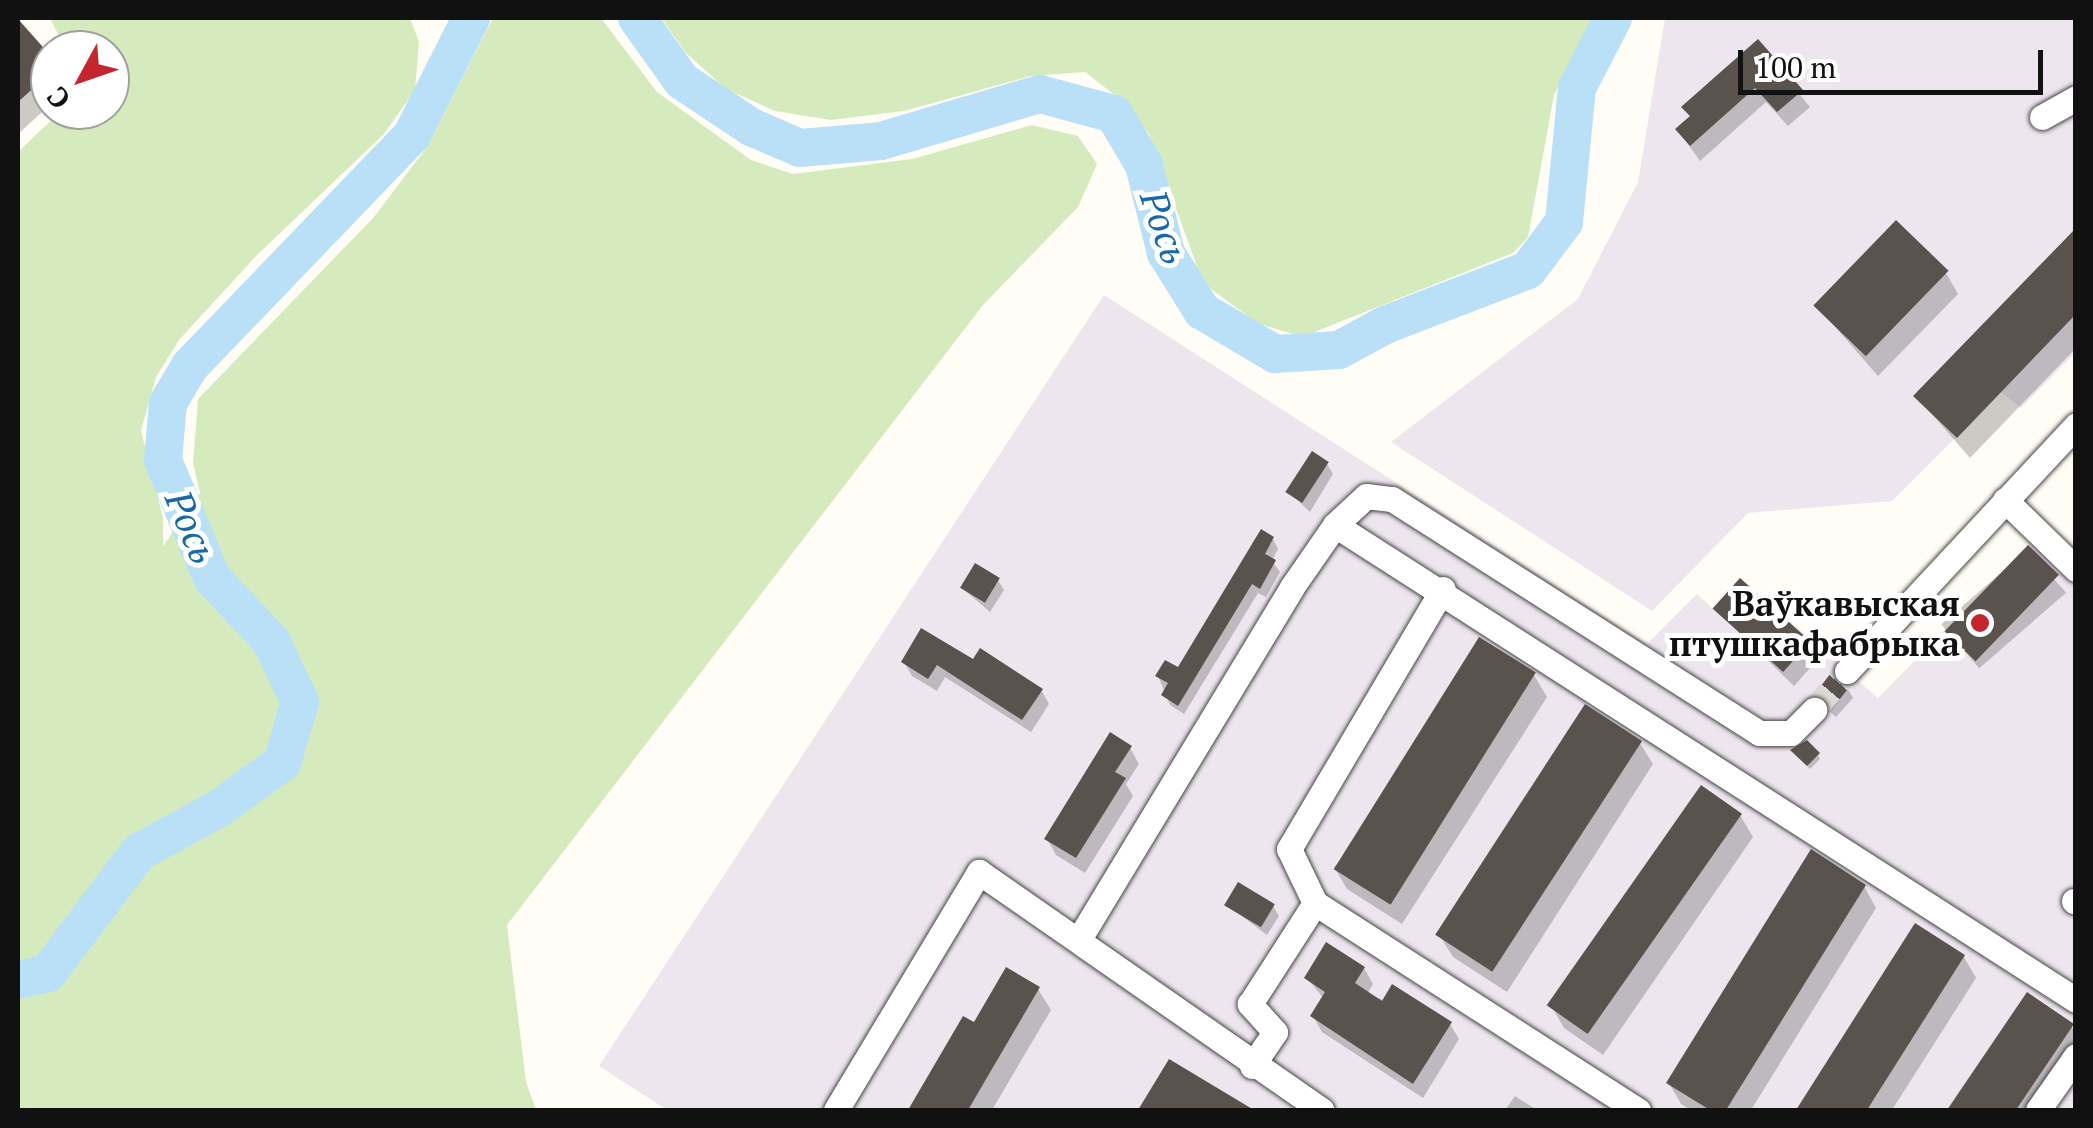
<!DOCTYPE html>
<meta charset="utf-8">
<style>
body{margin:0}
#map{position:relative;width:2093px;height:1128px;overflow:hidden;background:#fffdf5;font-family:"PT Serif",serif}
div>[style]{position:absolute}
.industrial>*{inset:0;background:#eee6ef}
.green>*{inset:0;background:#d5ebbd}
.shadow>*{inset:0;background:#0003;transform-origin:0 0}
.river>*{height:38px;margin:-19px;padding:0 19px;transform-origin:19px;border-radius:19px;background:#b9e0f7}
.building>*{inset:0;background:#5a524d;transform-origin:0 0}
.minor-tunnel>*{height:25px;margin-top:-12.5px;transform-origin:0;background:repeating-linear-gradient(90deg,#dbdad3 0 25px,transparent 0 37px)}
.roads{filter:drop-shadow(0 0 2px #444) drop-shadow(0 0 2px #444)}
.minor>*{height:25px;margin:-12.5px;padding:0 12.5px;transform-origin:12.5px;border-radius:12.5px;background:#fff}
.dots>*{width:28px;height:28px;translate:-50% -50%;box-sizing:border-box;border:5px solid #fff;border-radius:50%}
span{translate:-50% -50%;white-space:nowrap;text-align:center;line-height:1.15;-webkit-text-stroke:10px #fff;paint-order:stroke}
.poi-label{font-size:35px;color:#111;font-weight:700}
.right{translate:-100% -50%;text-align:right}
.water-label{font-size:38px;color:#1768a6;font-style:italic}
.frame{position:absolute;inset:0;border:20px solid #111;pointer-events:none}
.north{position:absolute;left:30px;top:30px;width:100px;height:100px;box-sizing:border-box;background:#fff;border:2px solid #a0a0a0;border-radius:50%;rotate:230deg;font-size:28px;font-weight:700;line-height:40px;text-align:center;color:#111}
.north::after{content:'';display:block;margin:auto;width:35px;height:45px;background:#c4262e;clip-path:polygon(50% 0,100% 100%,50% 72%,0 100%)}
.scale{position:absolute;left:1738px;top:50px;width:305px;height:45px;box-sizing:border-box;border:5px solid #111;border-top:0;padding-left:12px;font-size:30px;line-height:35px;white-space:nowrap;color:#111;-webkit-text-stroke:8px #fff;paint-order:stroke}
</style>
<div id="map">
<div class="industrial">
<div style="clip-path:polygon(1665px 18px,2075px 18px,2075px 353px,2021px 408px,2001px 392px,1892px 501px,1748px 513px,1652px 611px,1391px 442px,1578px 299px,1638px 182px)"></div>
<div style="clip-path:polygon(1104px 295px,1647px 644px,1697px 594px,1713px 609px,1740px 578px,1878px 698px,2031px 542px,2070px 582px,2075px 577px,2075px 1110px,667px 1110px,599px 1066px)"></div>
</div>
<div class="green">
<div style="clip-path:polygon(50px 18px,410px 18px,419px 42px,415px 90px,384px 134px,257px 255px,179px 340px,156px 377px,141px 431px,163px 518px,163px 546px,200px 493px,193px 463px,198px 399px,374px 217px,427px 147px,493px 18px,601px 18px,657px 92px,751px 160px,793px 174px,912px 159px,1032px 125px,1078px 136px,1097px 164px,1078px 207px,983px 305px,507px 925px,526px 1082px,536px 1110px,18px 1110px,18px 152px,62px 110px,110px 110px,110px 50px,66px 50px)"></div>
<div style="clip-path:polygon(661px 18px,1592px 18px,1554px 95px,1528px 237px,1513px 253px,1302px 337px,1257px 323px,1203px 283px,1149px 134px,1121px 100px,1085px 72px,1031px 76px,904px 111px,831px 120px,775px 111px,726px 89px,686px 53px)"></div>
</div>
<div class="shadow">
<div style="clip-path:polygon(21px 27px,50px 58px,50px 105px,18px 134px)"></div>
<div style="clip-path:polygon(1758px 43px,1810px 107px,1788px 126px,1766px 102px,1700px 161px,1678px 130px,1691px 118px,1685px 108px)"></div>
<div style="clip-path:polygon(2076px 245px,2076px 348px,1970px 458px,1917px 397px)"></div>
<div style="clip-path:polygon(1946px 273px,1958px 294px,1878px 376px,1816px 305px)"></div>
<div style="clip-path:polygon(1327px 464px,1333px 474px,1310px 512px,1290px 493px)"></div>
<div style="clip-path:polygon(1273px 539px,1278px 549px,1272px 561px,1280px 572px,1266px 597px,1258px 593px,1184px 714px,1170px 705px,1158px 676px,1179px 671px)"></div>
<div style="left:2028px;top:549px;width:58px;height:115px;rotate:49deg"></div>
<div style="clip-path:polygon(998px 580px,1004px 590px,990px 612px,962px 588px)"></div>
<div style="clip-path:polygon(1716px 610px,1810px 643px,1819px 658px,1794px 686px)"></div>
<div style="clip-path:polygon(904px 662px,974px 663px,1041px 690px,1049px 704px,1031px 732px,945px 677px,937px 691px,912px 676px)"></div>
<div style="clip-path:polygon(1534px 675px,1547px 697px,1402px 924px,1347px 889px,1334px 867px)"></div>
<div style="clip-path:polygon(1847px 688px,1853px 698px,1836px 717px,1821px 704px)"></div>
<div style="clip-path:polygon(1640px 743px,1653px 764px,1507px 992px,1453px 957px,1440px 936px)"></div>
<div style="clip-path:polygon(1130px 748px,1139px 764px,1126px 784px,1133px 796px,1085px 873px,1056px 855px,1047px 839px)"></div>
<div style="clip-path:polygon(1796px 754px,1818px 755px,1820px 759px,1810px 769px)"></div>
<div style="clip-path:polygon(1740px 815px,1753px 837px,1603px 1055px,1564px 1028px,1552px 1007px)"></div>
<div style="clip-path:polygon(1864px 886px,1876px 908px,1751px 1110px,1691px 1110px,1681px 1104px,1669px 1083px)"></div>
<div style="clip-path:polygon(1227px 905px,1273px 906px,1279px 916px,1267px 935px)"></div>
<div style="clip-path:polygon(1916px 926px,1964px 957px,1976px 978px,1892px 1110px,1799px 1110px)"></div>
<div style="clip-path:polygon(1364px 968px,1373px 984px,1367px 994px,1450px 1024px,1459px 1039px,1423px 1098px,1322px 1032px,1313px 1016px,1324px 999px,1307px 978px)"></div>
<div style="clip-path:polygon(1038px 989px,1051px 1010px,992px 1110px,911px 1110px,964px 1019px,975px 1025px)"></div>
<div style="clip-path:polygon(2027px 995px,2076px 1031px,2076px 1061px,2042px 1110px,1950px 1110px)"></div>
<div style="clip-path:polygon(1170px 1062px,1249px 1110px,1141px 1110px)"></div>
<div style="clip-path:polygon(1515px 1096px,1537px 1110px,1505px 1110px)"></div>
</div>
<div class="river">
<div style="left:637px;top:18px;width:77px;rotate:54.5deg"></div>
<div style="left:682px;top:81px;width:83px;rotate:33.7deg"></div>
<div style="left:751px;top:127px;width:53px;rotate:23.2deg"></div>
<div style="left:800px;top:148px;width:81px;rotate:-4.9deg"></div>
<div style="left:881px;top:141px;width:166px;rotate:-16.5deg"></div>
<div style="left:1040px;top:94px;width:77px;rotate:15.1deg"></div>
<div style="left:1114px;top:114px;width:59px;rotate:59.5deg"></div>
<div style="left:1144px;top:165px;width:91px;rotate:76deg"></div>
<div style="left:1166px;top:253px;width:68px;rotate:58.2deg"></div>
<div style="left:1202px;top:311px;width:85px;rotate:30.5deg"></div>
<div style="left:1275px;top:354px;width:64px;rotate:-3.6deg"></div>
<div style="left:1339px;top:350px;width:52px;rotate:-28.5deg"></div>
<div style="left:1385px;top:325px;width:153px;rotate:-21deg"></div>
<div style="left:1528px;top:270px;width:60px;rotate:-53.1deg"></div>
<div style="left:1564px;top:222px;width:135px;rotate:-84.5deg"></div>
<div style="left:1577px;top:88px;width:79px;rotate:-62.8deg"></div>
<div style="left:18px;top:980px;width:31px;rotate:-13deg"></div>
<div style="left:48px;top:973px;width:151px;rotate:-53.1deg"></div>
<div style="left:139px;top:852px;width:90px;rotate:-28.6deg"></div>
<div style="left:218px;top:809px;width:79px;rotate:-35.7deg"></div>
<div style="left:282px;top:763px;width:64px;rotate:-73.6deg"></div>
<div style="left:300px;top:702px;width:68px;rotate:-115.4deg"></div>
<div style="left:271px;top:641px;width:86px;rotate:-133.1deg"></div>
<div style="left:212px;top:578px;width:128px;rotate:-112.6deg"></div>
<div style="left:163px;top:460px;width:57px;rotate:-85deg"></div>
<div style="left:168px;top:403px;width:43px;rotate:-59.3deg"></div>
<div style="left:190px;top:366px;width:320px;rotate:-46.1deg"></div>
<div style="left:412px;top:135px;width:131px;rotate:-63.2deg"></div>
</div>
<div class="building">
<div style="clip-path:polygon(18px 19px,50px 55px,50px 73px,18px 102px)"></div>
<div style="clip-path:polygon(1758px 39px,1803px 90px,1777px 112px,1755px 88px,1690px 146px,1675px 129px,1690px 116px,1681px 107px)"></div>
<div style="left:1896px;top:220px;width:73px;height:119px;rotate:44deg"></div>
<div style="clip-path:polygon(2076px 228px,2076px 314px,1957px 438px,1913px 396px)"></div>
<div style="left:1312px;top:451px;width:20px;height:49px;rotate:33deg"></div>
<div style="clip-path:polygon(1261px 529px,1274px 537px,1265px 554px,1276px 560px,1260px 589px,1252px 584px,1178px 706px,1161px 695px,1168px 683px,1155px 676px,1165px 660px,1178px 667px)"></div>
<div style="left:2028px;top:545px;width:43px;height:120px;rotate:44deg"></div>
<div style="left:975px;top:563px;width:29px;height:29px;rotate:31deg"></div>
<div style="left:1740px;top:578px;width:95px;height:41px;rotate:42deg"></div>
<div style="clip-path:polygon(921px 628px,973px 659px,980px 648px,1043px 689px,1022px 720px,937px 665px,928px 679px,901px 662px)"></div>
<div style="left:1479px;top:637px;width:67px;height:274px;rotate:32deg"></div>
<div style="left:1831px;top:673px;width:23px;height:28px;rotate:38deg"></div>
<div style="left:1585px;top:704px;width:68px;height:275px;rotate:33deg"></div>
<div style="clip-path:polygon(1110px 732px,1132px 746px,1115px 772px,1126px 778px,1076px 858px,1044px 839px)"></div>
<div style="clip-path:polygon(1807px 740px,1820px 753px,1807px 766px,1790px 750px)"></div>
<div style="left:1701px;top:785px;width:50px;height:269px;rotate:35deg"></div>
<div style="clip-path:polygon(1811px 849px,1866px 885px,1726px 1110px,1710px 1110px,1666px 1083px)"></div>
<div style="left:1238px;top:882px;width:43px;height:27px;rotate:31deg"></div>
<div style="clip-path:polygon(1915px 923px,1965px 955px,1867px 1110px,1796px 1110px)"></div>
<div style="clip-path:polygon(1326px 942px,1365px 967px,1355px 983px,1382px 1001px,1392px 984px,1452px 1022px,1413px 1084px,1310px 1016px,1325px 992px,1304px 978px)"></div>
<div style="clip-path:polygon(1006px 967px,1040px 987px,968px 1110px,908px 1110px,963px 1016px,974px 1022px)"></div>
<div style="clip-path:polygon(2027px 992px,2074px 1024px,2016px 1110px,1947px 1110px)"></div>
<div style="clip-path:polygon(1169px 1059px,1254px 1110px,1138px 1110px)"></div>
</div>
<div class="minor-tunnel">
<div style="left:1814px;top:710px;width:51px;rotate:-49.8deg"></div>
</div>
<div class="roads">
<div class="minor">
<div style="left:2042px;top:117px;width:39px;rotate:-29deg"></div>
<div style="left:2005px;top:500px;width:99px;rotate:44.2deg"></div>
<div style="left:1335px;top:525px;width:880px;rotate:32.66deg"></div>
<div style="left:1847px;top:671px;width:336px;rotate:-47deg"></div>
<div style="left:2074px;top:901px;width:2px;rotate:27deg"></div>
<div style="left:1315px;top:903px;width:60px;rotate:-115.7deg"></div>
<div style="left:1289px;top:849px;width:302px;rotate:-59.4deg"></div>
<div style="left:1079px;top:939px;width:411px;rotate:-58.8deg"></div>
<div style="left:1292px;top:587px;width:75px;rotate:-55.3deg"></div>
<div style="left:1335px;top:525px;width:42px;rotate:-43.1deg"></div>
<div style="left:1366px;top:496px;width:26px;rotate:7deg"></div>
<div style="left:1392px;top:499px;width:435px;rotate:32.5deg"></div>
<div style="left:1759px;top:733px;width:32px"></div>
<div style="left:1791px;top:733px;width:33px;rotate:-45deg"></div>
<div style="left:1252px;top:1066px;width:41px;rotate:-55.9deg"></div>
<div style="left:1275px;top:1032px;width:38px;rotate:-132deg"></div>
<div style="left:1250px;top:1004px;width:120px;rotate:-57.2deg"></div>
<div style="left:1315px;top:903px;width:384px;rotate:32.7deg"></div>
<div style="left:836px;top:1110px;width:278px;rotate:-59deg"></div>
<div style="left:979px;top:872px;width:417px;rotate:34.8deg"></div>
<div style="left:2038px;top:1110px;width:66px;rotate:-54.9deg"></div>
</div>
</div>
<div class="dots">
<div style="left:1980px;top:623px;background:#c4262e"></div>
</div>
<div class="poi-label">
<span class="right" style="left:1960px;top:623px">Ваўкавыская<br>птушкафабрыка</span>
</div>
<div class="water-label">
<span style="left:1164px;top:227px;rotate:71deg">Рось</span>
<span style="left:191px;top:527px;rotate:67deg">Рось</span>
</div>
<div class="frame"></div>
<div class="north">С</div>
<div class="scale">100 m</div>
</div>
